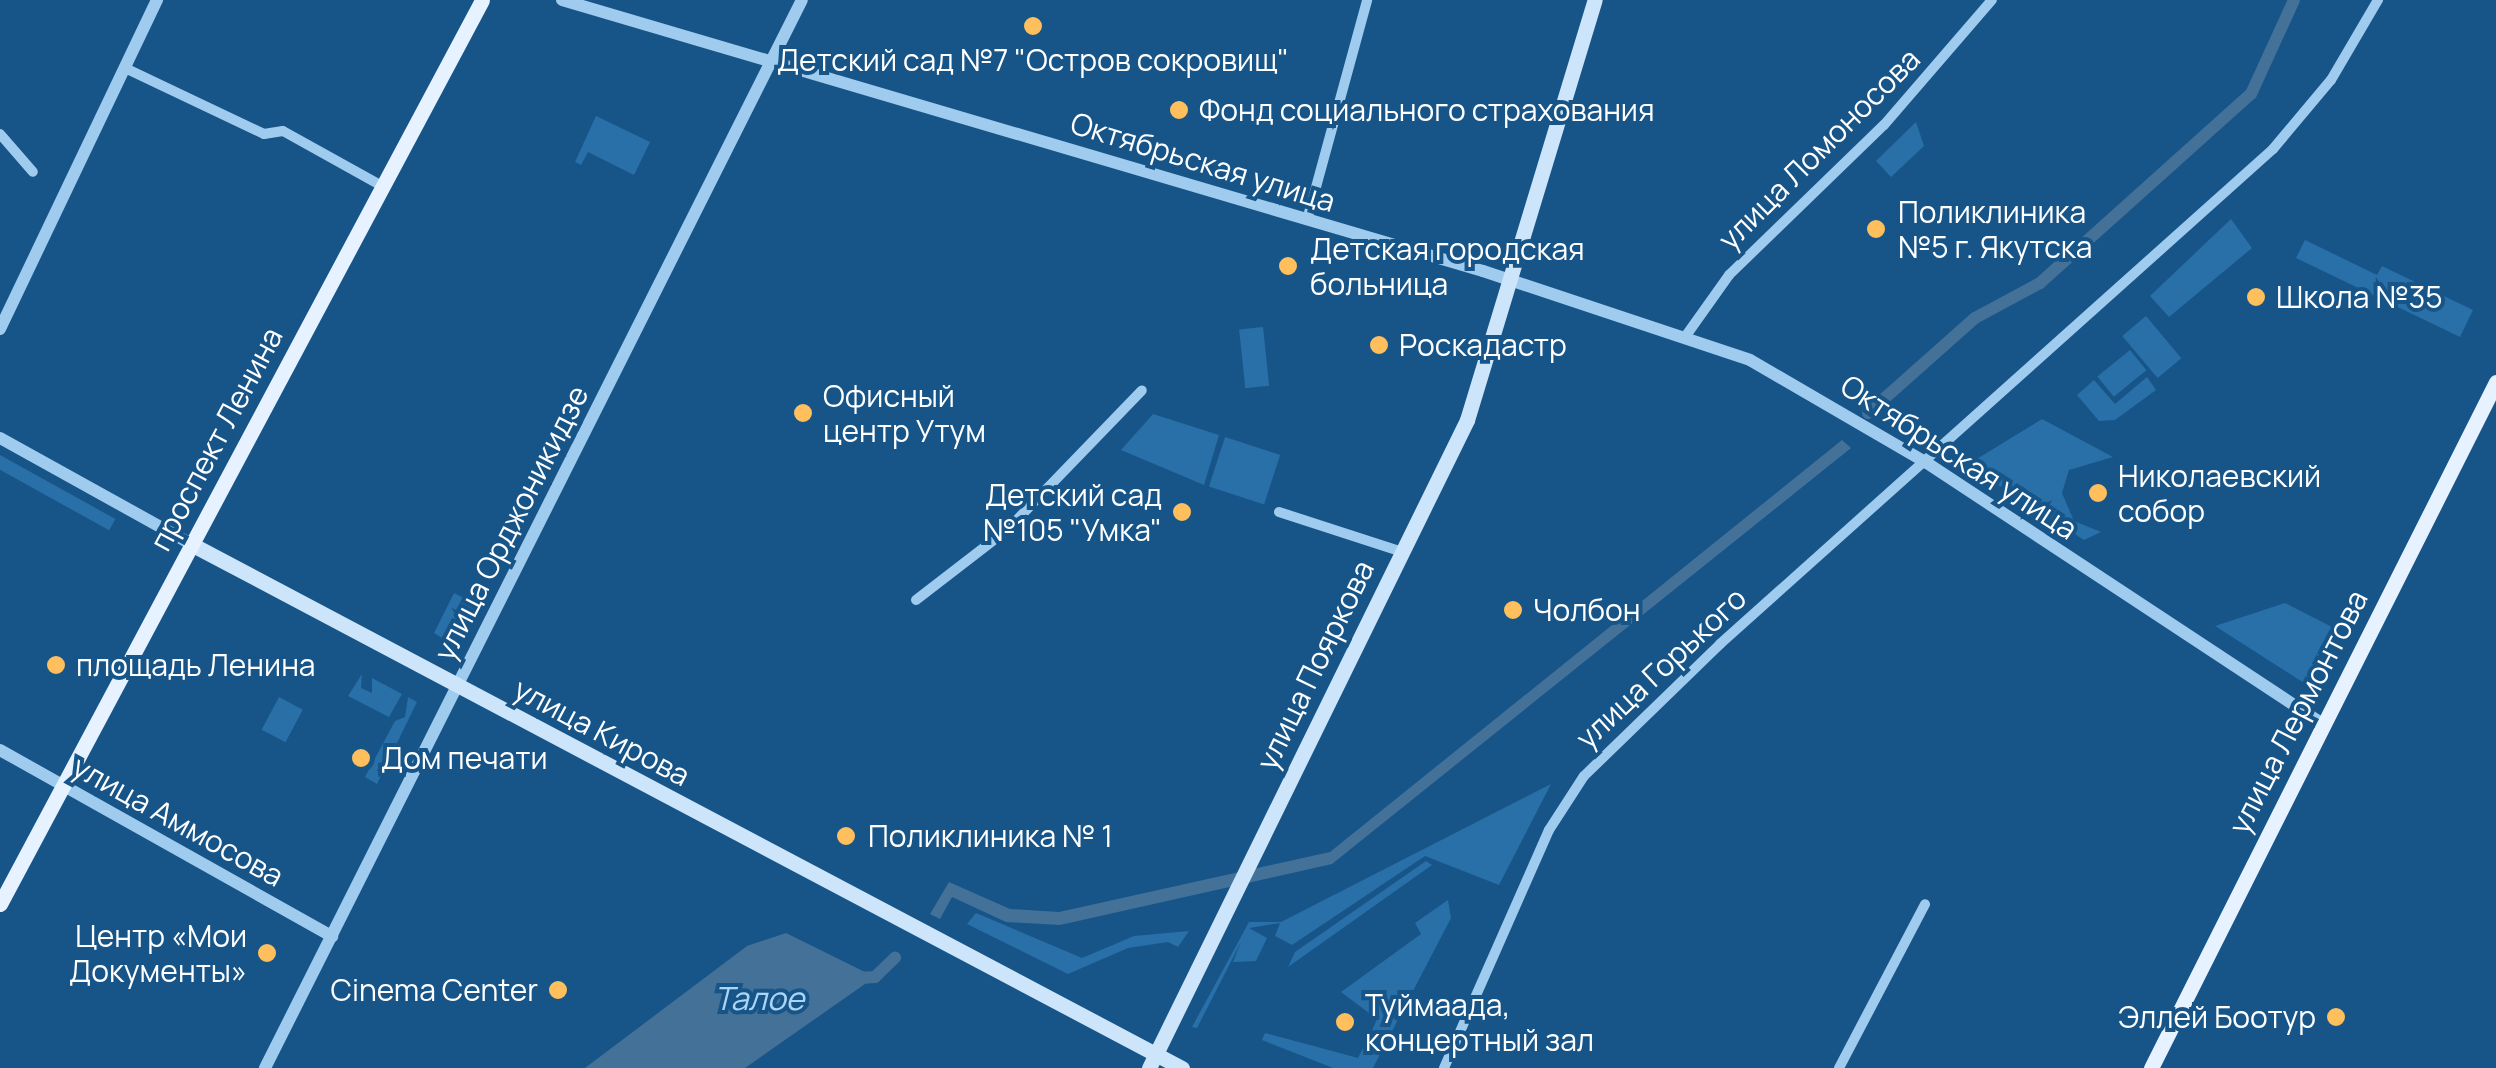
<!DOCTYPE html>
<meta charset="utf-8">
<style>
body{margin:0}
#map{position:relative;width:2496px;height:1068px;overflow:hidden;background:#175589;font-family:Manrope,sans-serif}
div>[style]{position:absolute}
.green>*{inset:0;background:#296fa8;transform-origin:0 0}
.water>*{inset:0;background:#447197}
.canal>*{height:12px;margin:-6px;padding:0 6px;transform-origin:6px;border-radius:6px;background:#447197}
.minor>*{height:10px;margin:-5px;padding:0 5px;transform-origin:5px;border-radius:5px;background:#9fcbee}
.tertiary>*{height:12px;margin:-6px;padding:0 6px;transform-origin:6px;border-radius:6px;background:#9fcbee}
.secondary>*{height:15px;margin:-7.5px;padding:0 7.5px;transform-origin:7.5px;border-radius:7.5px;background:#cce5fa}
.primary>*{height:15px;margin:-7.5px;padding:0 7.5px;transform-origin:7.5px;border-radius:7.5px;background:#e6f2ff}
.dots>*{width:28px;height:28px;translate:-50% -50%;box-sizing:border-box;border:5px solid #175589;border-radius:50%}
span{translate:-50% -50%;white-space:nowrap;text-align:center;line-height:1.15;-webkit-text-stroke:8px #175589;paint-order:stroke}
.poi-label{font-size:30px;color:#fff}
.left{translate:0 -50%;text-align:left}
.right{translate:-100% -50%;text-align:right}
.street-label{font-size:30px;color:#fff}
.water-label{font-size:32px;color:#aad5f6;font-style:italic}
</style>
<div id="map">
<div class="green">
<div style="clip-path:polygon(596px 116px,650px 142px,634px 175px,588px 152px,581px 165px,575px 162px)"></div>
<div style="clip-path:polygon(1916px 122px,1924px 146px,1891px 177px,1876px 161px)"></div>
<div style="clip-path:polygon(2231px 219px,2252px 248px,2169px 317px,2150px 296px)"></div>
<div style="clip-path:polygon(2305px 240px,2377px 275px,2382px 266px,2473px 310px,2460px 337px,2296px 258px)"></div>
<div style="left:2146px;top:316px;width:55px;height:31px;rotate:50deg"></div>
<div style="left:1263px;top:327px;width:59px;height:24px;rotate:84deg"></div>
<div style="left:2130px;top:350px;width:26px;height:42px;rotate:51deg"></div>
<div style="clip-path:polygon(2147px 377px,2156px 390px,2115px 420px,2099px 421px,2077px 395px,2094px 380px,2115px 404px)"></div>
<div style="clip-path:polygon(1153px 414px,1219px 435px,1204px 485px,1121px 450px)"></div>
<div style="clip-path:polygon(2042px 419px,2113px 457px,2069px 470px,2062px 493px,2074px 521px,2101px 532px,2084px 540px,1967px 465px)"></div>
<div style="left:1225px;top:437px;width:58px;height:52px;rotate:18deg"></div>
<div style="left:0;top:455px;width:132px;height:13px;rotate:29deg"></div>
<div style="clip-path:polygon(454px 593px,479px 606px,462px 638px,450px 643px,434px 633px)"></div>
<div style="clip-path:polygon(2285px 603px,2334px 628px,2304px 683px,2215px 626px)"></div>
<div style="clip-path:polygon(362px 674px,361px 688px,372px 693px,372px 678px,402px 694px,389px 717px,348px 696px)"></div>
<div style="left:279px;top:697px;width:27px;height:37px;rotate:28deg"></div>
<div style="clip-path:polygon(408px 697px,417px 702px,377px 784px,365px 777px,395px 721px,405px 717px)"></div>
<div style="clip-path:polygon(1551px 784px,1499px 885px,1425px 856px,1292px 945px,1275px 936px,1280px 923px,1249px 928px,1267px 938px,1256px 961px,1233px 962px,1241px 942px,1197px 1028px,1192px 1027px,1249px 922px,1281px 922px)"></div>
<div style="clip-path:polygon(1426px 861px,1432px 865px,1288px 967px,1295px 952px)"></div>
<div style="clip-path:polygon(1448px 900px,1451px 918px,1387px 1041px,1371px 1033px,1377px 1019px,1341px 992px,1421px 934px,1415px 923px)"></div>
<div style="clip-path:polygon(976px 913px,1082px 958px,1134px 936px,1189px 931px,1178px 947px,1168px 942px,1128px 948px,1068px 974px,967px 924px)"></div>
<div style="clip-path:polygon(1265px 1033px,1358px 1058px,1364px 1046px,1380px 1054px,1373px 1068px,1333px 1068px,1262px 1040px)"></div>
</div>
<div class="water">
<div style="clip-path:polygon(1842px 440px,1851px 448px,1332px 864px,1060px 925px,1006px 922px,952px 897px,940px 919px,930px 914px,949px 882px,1010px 909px,1059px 912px,1330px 852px)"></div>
<div style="clip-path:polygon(786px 933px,875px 977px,745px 1068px,585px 1068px,747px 946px)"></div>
</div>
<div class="canal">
<div style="left:1868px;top:413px;width:143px;rotate:-41.6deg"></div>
<div style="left:1975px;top:318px;width:74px;rotate:-28.3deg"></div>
<div style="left:2040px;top:283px;width:283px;rotate:-41.9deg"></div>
<div style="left:2251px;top:94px;width:103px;rotate:-65.4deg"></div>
<div style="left:860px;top:978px;width:15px;rotate:-4deg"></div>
<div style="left:875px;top:977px;width:28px;rotate:-44deg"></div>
</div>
<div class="minor">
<div style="left:125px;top:68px;width:154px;rotate:25.4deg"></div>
<div style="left:264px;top:134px;width:19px;rotate:-9deg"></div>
<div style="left:283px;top:131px;width:113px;rotate:29.1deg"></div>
<div style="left:0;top:134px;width:50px;rotate:49deg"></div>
<div style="left:1307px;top:220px;width:228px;rotate:-74.7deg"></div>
<div style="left:1685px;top:337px;width:76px;rotate:-54.6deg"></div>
<div style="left:1729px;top:275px;width:216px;rotate:-44.1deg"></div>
<div style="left:1884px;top:125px;width:165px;rotate:-49.2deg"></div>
<div style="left:1279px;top:512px;width:129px;rotate:18deg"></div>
<div style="left:916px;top:600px;width:115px;rotate:-37.6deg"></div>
<div style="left:1007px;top:530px;width:194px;rotate:-46deg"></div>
<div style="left:1444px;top:1068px;width:260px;rotate:-66.2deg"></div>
<div style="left:1549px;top:830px;width:64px;rotate:-57.1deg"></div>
<div style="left:1584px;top:776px;width:190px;rotate:-44.1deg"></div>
<div style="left:1720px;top:644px;width:742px;rotate:-41.83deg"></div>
<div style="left:2273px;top:149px;width:90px;rotate:-50deg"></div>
<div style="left:2331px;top:80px;width:93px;rotate:-59.6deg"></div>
<div style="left:1839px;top:1068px;width:185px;rotate:-62.3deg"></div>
</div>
<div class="tertiary">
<div style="left:562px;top:0;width:960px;rotate:16.4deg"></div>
<div style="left:1483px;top:271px;width:281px;rotate:18.4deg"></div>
<div style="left:1750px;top:360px;width:205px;rotate:30.2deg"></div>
<div style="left:1927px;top:463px;width:474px;rotate:33.4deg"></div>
<div style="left:0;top:329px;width:365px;rotate:-64.5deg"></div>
<div style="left:0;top:438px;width:218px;rotate:29deg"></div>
<div style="left:0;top:750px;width:381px;rotate:29.3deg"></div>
<div style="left:265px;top:1068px;width:1195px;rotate:-63.31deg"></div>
</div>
<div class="secondary">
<div style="left:191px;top:544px;width:1121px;rotate:27.87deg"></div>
<div style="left:1149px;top:1068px;width:722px;rotate:-63.86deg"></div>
<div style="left:1467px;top:420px;width:439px;rotate:-73.1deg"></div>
</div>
<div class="primary">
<div style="left:0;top:904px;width:1024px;rotate:-61.93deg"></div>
<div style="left:2151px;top:1068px;width:768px;rotate:-63.3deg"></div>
</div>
<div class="dots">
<div style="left:1033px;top:26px;background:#ffbf5c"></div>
<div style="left:1179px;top:110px;background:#ffbf5c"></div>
<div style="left:1876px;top:229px;background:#ffbf5c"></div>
<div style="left:1288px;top:266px;background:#ffbf5c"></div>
<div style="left:2256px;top:297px;background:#ffbf5c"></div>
<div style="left:1379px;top:345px;background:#ffbf5c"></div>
<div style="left:803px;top:413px;background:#ffbf5c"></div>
<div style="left:2098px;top:493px;background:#ffbf5c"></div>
<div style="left:1182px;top:512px;background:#ffbf5c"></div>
<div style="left:1513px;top:610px;background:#ffbf5c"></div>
<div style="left:56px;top:665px;background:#ffbf5c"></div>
<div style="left:361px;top:758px;background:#ffbf5c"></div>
<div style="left:846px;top:836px;background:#ffbf5c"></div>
<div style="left:267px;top:953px;background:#ffbf5c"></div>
<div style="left:558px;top:990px;background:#ffbf5c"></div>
<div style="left:2336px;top:1017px;background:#ffbf5c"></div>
<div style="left:1345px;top:1022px;background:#ffbf5c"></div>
</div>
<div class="poi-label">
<span style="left:1033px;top:60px">Детский сад №7 "Остров сокровищ"</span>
<span class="left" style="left:1199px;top:110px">Фонд социального страхования</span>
<span class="left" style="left:1898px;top:229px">Поликлиника<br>№5 г. Якутска</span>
<span class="left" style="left:1310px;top:266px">Детская городская<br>больница</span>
<span class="left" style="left:2276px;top:297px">Школа №35</span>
<span class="left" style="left:1399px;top:345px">Роскадастр</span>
<span class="left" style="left:823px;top:413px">Офисный<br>центр Утум</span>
<span class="left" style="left:2118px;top:493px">Николаевский<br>собор</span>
<span class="right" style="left:1162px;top:512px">Детский сад<br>№105 "Умка"</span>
<span class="left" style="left:1533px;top:610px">Чолбон</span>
<span class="left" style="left:76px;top:665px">площадь Ленина</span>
<span class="left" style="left:381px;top:758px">Дом печати</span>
<span class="left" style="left:868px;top:836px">Поликлиника № 1</span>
<span class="right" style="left:247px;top:953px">Центр «Мои<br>Документы»</span>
<span class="right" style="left:538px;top:990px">Cinema Center</span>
<span class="left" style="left:1365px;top:1022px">Туймаада,<br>концертный зал</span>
<span class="right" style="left:2316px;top:1017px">Эллей Боотур</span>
</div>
<div class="street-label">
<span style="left:1819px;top:149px;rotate:-45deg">улица Ломоносова</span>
<span style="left:1203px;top:162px;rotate:17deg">Октябрьская улица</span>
<span style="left:216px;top:439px;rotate:-62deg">проспект Ленина</span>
<span style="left:1959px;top:457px;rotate:33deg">Октябрьская улица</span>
<span style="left:511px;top:523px;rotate:-63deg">улица Орджоникидзе</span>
<span style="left:1315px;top:665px;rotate:-64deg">улица Пояркова</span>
<span style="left:1661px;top:668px;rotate:-43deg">улица Горького</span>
<span style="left:2298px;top:712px;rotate:-63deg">улица Лермонтова</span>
<span style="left:602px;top:732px;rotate:28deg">улица Кирова</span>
<span style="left:178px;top:821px;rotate:29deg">улица Аммосова</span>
</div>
<div class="water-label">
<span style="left:759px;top:998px">Талое</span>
</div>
</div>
